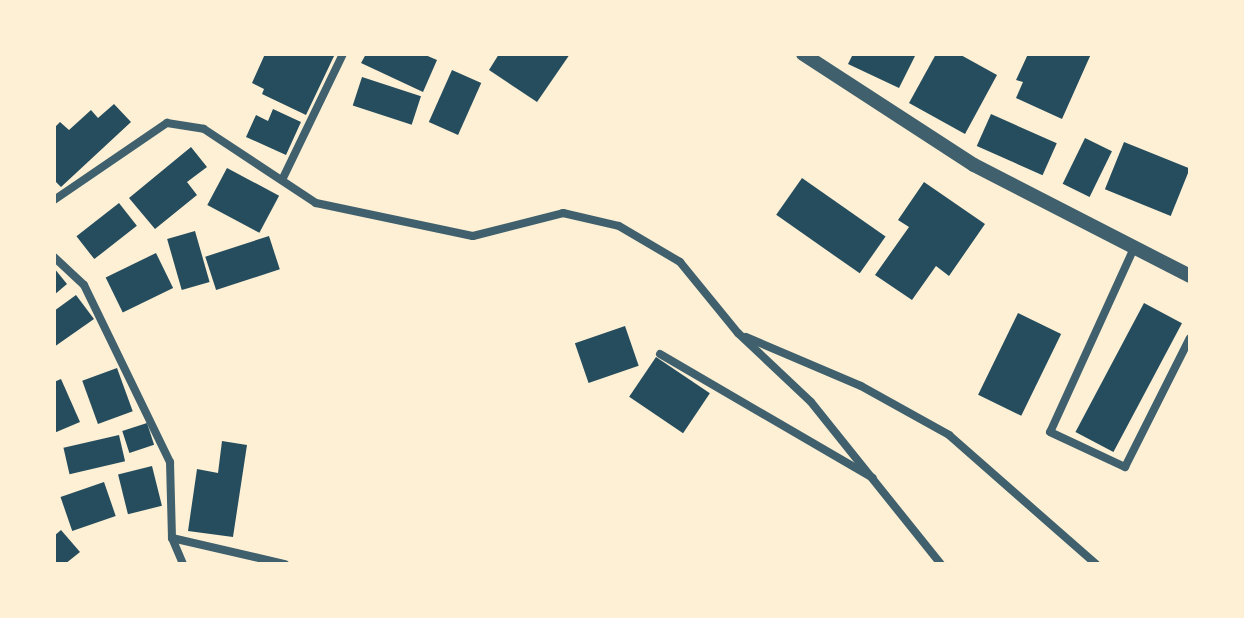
<!DOCTYPE html>
<style>
body{margin:0}
#map{position:relative;width:1244px;height:618px;overflow:hidden;background:#fdf0d5;font-family:Montserrat,sans-serif}
div>[style]{position:absolute}
.building>*{inset:0;background:#264d5e;transform-origin:0 0}
.minor>*{height:8px;margin:-4px;padding:0 4px;transform-origin:4px;border-radius:4px;background:#3f606c}
.tertiary>*{height:14px;margin:-7px;padding:0 7px;transform-origin:7px;border-radius:7px;background:#3f606c}
span{translate:-50% -50%;white-space:nowrap;text-align:center;line-height:1.15;-webkit-text-stroke:6px #fdf0d5;paint-order:stroke}
.frame{position:absolute;inset:0;border:56px solid #fdf0d5;pointer-events:none}
</style>
<div id="map">
<div class="building">
<div style="clip-path:polygon(265px 54px,335px 54px,306px 115px,262px 94px,264px 89px,252px 83px)"></div>
<div style="clip-path:polygon(366px 54px,423px 54px,437px 60px,423px 92px,361px 63px)"></div>
<div style="clip-path:polygon(499px 54px,570px 54px,537px 102px,489px 70px)"></div>
<div style="clip-path:polygon(853px 54px,916px 54px,899px 88px,848px 64px)"></div>
<div style="clip-path:polygon(936px 54px,959px 54px,997px 75px,965px 134px,909px 103px)"></div>
<div style="clip-path:polygon(1028px 54px,1091px 54px,1062px 119px,1016px 98px,1023px 82px,1016px 80px)"></div>
<div style="left:452px;top:70px;width:32px;height:57px;rotate:24deg"></div>
<div style="left:362px;top:77px;width:62px;height:30px;rotate:18deg"></div>
<div style="clip-path:polygon(114px 104px,131px 122px,61px 187px,54px 180px,54px 128px,60px 122px,69px 130px,91px 110px,98px 118px)"></div>
<div style="clip-path:polygon(273px 109px,301px 122px,286px 155px,246px 137px,256px 115px,268px 121px)"></div>
<div style="left:991px;top:114px;width:72px;height:35px;rotate:24deg"></div>
<div style="left:1085px;top:138px;width:30px;height:51px;rotate:26deg"></div>
<div style="left:1124px;top:142px;width:71px;height:51px;rotate:22deg"></div>
<div style="clip-path:polygon(191px 147px,207px 167px,187px 182px,197px 195px,155px 229px,129px 198px)"></div>
<div style="left:227px;top:168px;width:59px;height:42px;rotate:28deg"></div>
<div style="left:802px;top:178px;width:102px;height:45px;rotate:35deg"></div>
<div style="clip-path:polygon(924px 182px,985px 224px,949px 276px,936px 266px,912px 300px,875px 275px,909px 227px,898px 220px)"></div>
<div style="left:119px;top:203px;width:29px;height:54px;rotate:52deg"></div>
<div style="left:195px;top:231px;width:53px;height:29px;rotate:74deg"></div>
<div style="left:269px;top:236px;width:35px;height:67px;rotate:72deg"></div>
<div style="left:156px;top:253px;width:39px;height:56px;rotate:64deg"></div>
<div style="clip-path:polygon(54px 268px,67px 284px,54px 295px)"></div>
<div style="clip-path:polygon(76px 295px,94px 319px,54px 347px,54px 311px)"></div>
<div style="left:1144px;top:303px;width:43px;height:146px;rotate:28deg"></div>
<div style="left:1018px;top:313px;width:48px;height:91px;rotate:26deg"></div>
<div style="left:625px;top:326px;width:42px;height:53px;rotate:71deg"></div>
<div style="left:656px;top:357px;width:65px;height:48px;rotate:34deg"></div>
<div style="left:117px;top:368px;width:46px;height:37px;rotate:70deg"></div>
<div style="clip-path:polygon(61px 379px,80px 422px,54px 433px,54px 382px)"></div>
<div style="left:147px;top:423px;width:23px;height:26px;rotate:72deg"></div>
<div style="left:119px;top:435px;width:27px;height:57px;rotate:77deg"></div>
<div style="clip-path:polygon(222px 441px,247px 445px,233px 537px,188px 531px,197px 469px,218px 473px)"></div>
<div style="left:152px;top:466px;width:41px;height:35px;rotate:76deg"></div>
<div style="left:104px;top:482px;width:36px;height:46px;rotate:71deg"></div>
<div style="clip-path:polygon(61px 530px,80px 552px,65px 564px,54px 564px,54px 536px)"></div>
</div>
<div class="minor">
<div style="left:283px;top:178px;width:138px;rotate:-64.2deg"></div>
<div style="left:54px;top:200px;width:137px;rotate:-34.3deg"></div>
<div style="left:167px;top:123px;width:37px;rotate:9deg"></div>
<div style="left:204px;top:129px;width:134px;rotate:33.5deg"></div>
<div style="left:316px;top:203px;width:160px;rotate:11.9deg"></div>
<div style="left:473px;top:236px;width:93px;rotate:-14.3deg"></div>
<div style="left:563px;top:213px;width:57px;rotate:13.1deg"></div>
<div style="left:619px;top:226px;width:71px;rotate:30.5deg"></div>
<div style="left:680px;top:262px;width:92px;rotate:50.8deg"></div>
<div style="left:738px;top:333px;width:100px;rotate:43.4deg"></div>
<div style="left:811px;top:402px;width:208px;rotate:51.3deg"></div>
<div style="left:1134px;top:248px;width:202px;rotate:114.5deg"></div>
<div style="left:1050px;top:432px;width:83px;rotate:25deg"></div>
<div style="left:1125px;top:467px;width:144px;rotate:-63.3deg"></div>
<div style="left:54px;top:257px;width:41px;rotate:43deg"></div>
<div style="left:84px;top:285px;width:197px;rotate:64.1deg"></div>
<div style="left:170px;top:462px;width:76px;rotate:88.5deg"></div>
<div style="left:172px;top:538px;width:116px;rotate:13deg"></div>
<div style="left:746px;top:337px;width:125px;rotate:23.1deg"></div>
<div style="left:861px;top:386px;width:101px;rotate:29.1deg"></div>
<div style="left:949px;top:435px;width:196px;rotate:41.3deg"></div>
<div style="left:660px;top:354px;width:246px;rotate:30.2deg"></div>
<div style="left:172px;top:538px;width:28px;rotate:67deg"></div>
</div>
<div class="tertiary">
<div style="left:803px;top:54px;width:204px;rotate:33deg"></div>
<div style="left:974px;top:165px;width:243px;rotate:27.2deg"></div>
</div>
<div class="frame"></div>
</div>
